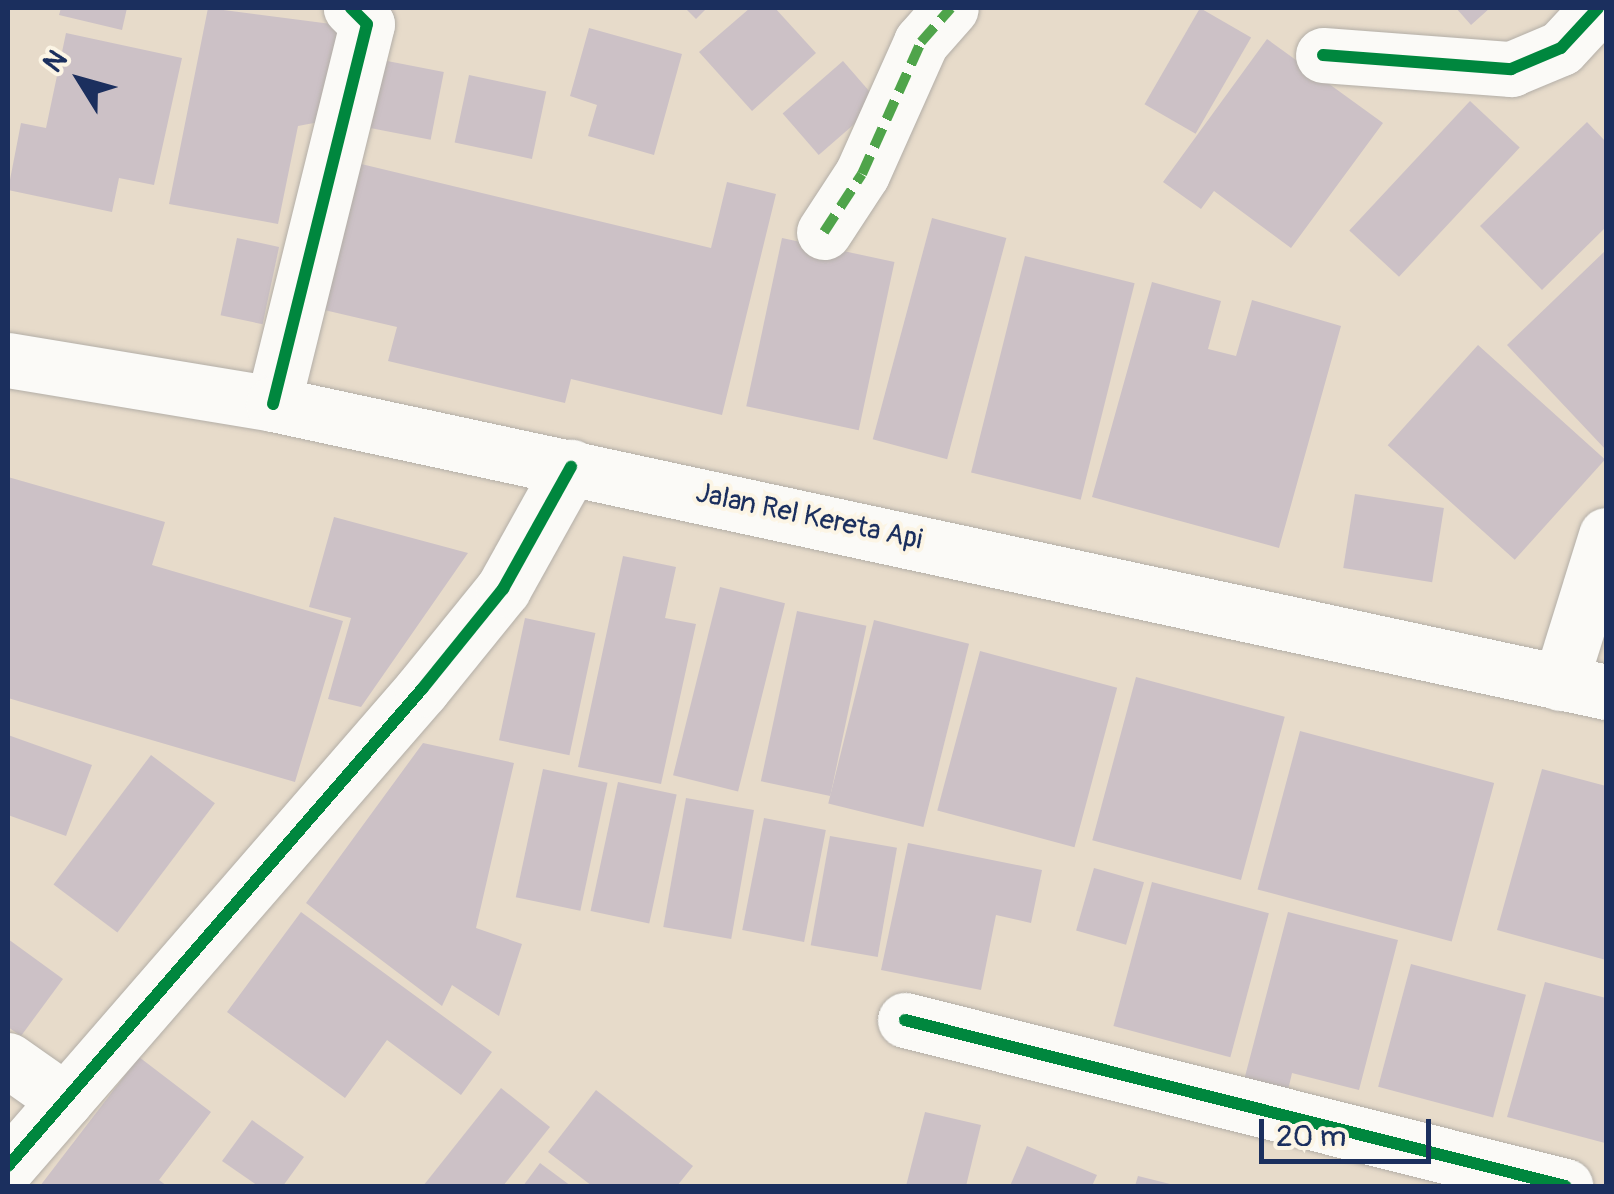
<!DOCTYPE html>
<style>
body{margin:0}
#map{position:relative;width:1614px;height:1194px;overflow:hidden;background:#e7dbca;font-family:Pangolin,sans-serif}
div>[style]{position:absolute}
.building>*{inset:0;background:#ccc1c6;transform-origin:0 0}
.roads{filter:drop-shadow(0 0 2px #b3aea7) drop-shadow(0 0 2px #b3aea7)}
.minor>*{height:55px;margin:-27.5px;padding:0 27.5px;transform-origin:27.5px;border-radius:27.5px;background:#fbfaf7}
.major>*{height:55px;margin:-27.5px;padding:0 27.5px;transform-origin:27.5px;border-radius:27.5px;background:#fbfaf7}
.quiet>*{height:10px;margin-top:-5px;transform-origin:0;background:repeating-linear-gradient(90deg,#4fa44a 0 20px,transparent 0 30px)}
.cycleway>*{height:12px;margin:-6px;padding:0 6px;transform-origin:6px;border-radius:6px;background:#00873e}
span{translate:-50% -50%;white-space:nowrap;text-align:center;line-height:1.15;-webkit-text-stroke:8px #fcf5e5;paint-order:stroke}
.street-label{font-size:28px;color:#1b2f5e}
.frame{position:absolute;inset:0;border:10px solid #1b2f5e;pointer-events:none}
.north{position:absolute;left:30px;top:30px;width:100px;height:100px;-webkit-text-stroke:8px #fcf5e5;paint-order:stroke;rotate:307deg;font-size:28px;font-weight:700;line-height:40px;text-align:center;color:#1b2f5e}
.north::after{content:'';display:block;margin:auto;width:35px;height:45px;background:#1b2f5e;clip-path:polygon(50% 0,100% 100%,50% 72%,0 100%)}
.scale{position:absolute;left:1259px;top:1119px;width:172px;height:45px;box-sizing:border-box;border:5px solid #1b2f5e;border-top:0;padding-left:12px;font-size:30px;line-height:35px;white-space:nowrap;color:#1b2f5e;-webkit-text-stroke:8px #fcf5e5;paint-order:stroke}
</style>
<div id="map">
<div class="building">
<div style="clip-path:polygon(61px 8px,127px 8px,122px 30px,59px 15px)"></div>
<div style="clip-path:polygon(208px 8px,339px 25px,319px 122px,298px 126px,278px 224px,169px 204px)"></div>
<div style="clip-path:polygon(685px 8px,707px 8px,696px 19px)"></div>
<div style="clip-path:polygon(750px 8px,775px 8px,816px 53px,752px 111px,699px 52px)"></div>
<div style="left:1200px;top:8px;width:59px;height:111px;rotate:30deg"></div>
<div style="clip-path:polygon(1456px 8px,1490px 8px,1471px 25px)"></div>
<div style="clip-path:polygon(589px 28px,682px 54px,654px 155px,588px 136px,597px 105px,570px 96px)"></div>
<div style="clip-path:polygon(66px 33px,182px 58px,154px 185px,119px 178px,112px 212px,8px 190px,21px 123px,46px 128px)"></div>
<div style="clip-path:polygon(1267px 39px,1383px 123px,1291px 248px,1214px 191px,1201px 209px,1163px 182px)"></div>
<div style="left:382px;top:60px;width:63px;height:69px;rotate:11deg"></div>
<div style="left:843px;top:61px;width:55px;height:80px;rotate:49deg"></div>
<div style="left:469px;top:75px;width:79px;height:69px;rotate:12deg"></div>
<div style="left:1470px;top:101px;width:68px;height:177px;rotate:43deg"></div>
<div style="clip-path:polygon(1587px 122px,1606px 142px,1606px 227px,1542px 290px,1480px 226px)"></div>
<div style="clip-path:polygon(357px 163px,711px 248px,727px 182px,776px 194px,722px 415px,571px 379px,565px 403px,388px 361px,397px 327px,320px 309px)"></div>
<div style="left:932px;top:218px;width:77px;height:229px;rotate:15deg"></div>
<div style="left:237px;top:238px;width:43px;height:79px;rotate:12deg"></div>
<div style="left:782px;top:238px;width:115px;height:172px;rotate:12deg"></div>
<div style="clip-path:polygon(1606px 250px,1606px 450px,1507px 345px)"></div>
<div style="left:1025px;top:256px;width:113px;height:223px;rotate:14deg"></div>
<div style="clip-path:polygon(1152px 282px,1221px 301px,1208px 349px,1236px 356px,1252px 300px,1341px 326px,1279px 548px,1092px 497px)"></div>
<div style="left:1478px;top:345px;width:171px;height:135px;rotate:42deg"></div>
<div style="clip-path:polygon(8px 477px,165px 522px,152px 565px,343px 621px,295px 782px,8px 698px)"></div>
<div style="left:1355px;top:494px;width:90px;height:75px;rotate:9deg"></div>
<div style="clip-path:polygon(334px 517px,468px 553px,361px 707px,328px 699px,351px 618px,309px 607px)"></div>
<div style="clip-path:polygon(623px 556px,676px 567px,665px 618px,696px 624px,661px 784px,578px 767px)"></div>
<div style="left:720px;top:587px;width:67px;height:194px;rotate:14deg"></div>
<div style="left:797px;top:611px;width:71px;height:174px;rotate:12deg"></div>
<div style="left:525px;top:618px;width:72px;height:125px;rotate:12deg"></div>
<div style="left:874px;top:620px;width:98px;height:189px;rotate:14deg"></div>
<div style="left:980px;top:651px;width:142px;height:165px;rotate:15deg"></div>
<div style="left:1136px;top:677px;width:154px;height:169px;rotate:15deg"></div>
<div style="left:1300px;top:731px;width:201px;height:164px;rotate:15deg"></div>
<div style="clip-path:polygon(8px 735px,92px 765px,66px 836px,8px 815px)"></div>
<div style="clip-path:polygon(423px 743px,514px 763px,476px 928px,522px 944px,499px 1016px,452px 985px,442px 1006px,306px 903px)"></div>
<div style="left:151px;top:755px;width:80px;height:162px;rotate:37deg"></div>
<div style="left:543px;top:769px;width:66px;height:131px;rotate:12deg"></div>
<div style="clip-path:polygon(1542px 769px,1606px 786px,1606px 960px,1497px 930px)"></div>
<div style="left:618px;top:782px;width:60px;height:132px;rotate:12deg"></div>
<div style="left:686px;top:798px;width:69px;height:131px;rotate:10deg"></div>
<div style="left:764px;top:818px;width:63px;height:114px;rotate:11deg"></div>
<div style="left:830px;top:836px;width:68px;height:111px;rotate:10deg"></div>
<div style="clip-path:polygon(908px 843px,1042px 870px,1031px 923px,996px 915px,981px 990px,881px 970px)"></div>
<div style="left:1094px;top:868px;width:52px;height:65px;rotate:16deg"></div>
<div style="left:1152px;top:882px;width:121px;height:149px;rotate:15deg"></div>
<div style="clip-path:polygon(301px 912px,492px 1052px,461px 1095px,387px 1040px,345px 1098px,227px 1012px)"></div>
<div style="clip-path:polygon(1288px 912px,1398px 940px,1359px 1090px,1292px 1073px,1286px 1099px,1242px 1088px)"></div>
<div style="clip-path:polygon(8px 939px,63px 979px,21px 1036px,8px 1027px)"></div>
<div style="left:1411px;top:964px;width:119px;height:127px;rotate:15deg"></div>
<div style="clip-path:polygon(1545px 982px,1606px 998px,1605px 1143px,1507px 1117px)"></div>
<div style="clip-path:polygon(139px 1057px,211px 1112px,159px 1180px,167px 1186px,40px 1186px)"></div>
<div style="clip-path:polygon(501px 1088px,550px 1127px,503px 1186px,423px 1186px)"></div>
<div style="clip-path:polygon(596px 1090px,693px 1166px,677px 1186px,592px 1186px,548px 1152px)"></div>
<div style="clip-path:polygon(925px 1112px,981px 1125px,966px 1186px,906px 1186px)"></div>
<div style="clip-path:polygon(252px 1120px,304px 1157px,283px 1186px,258px 1186px,222px 1161px)"></div>
<div style="clip-path:polygon(1027px 1146px,1097px 1175px,1092px 1186px,1010px 1186px)"></div>
<div style="clip-path:polygon(540px 1163px,571px 1186px,523px 1186px)"></div>
<div style="clip-path:polygon(1138px 1176px,1174px 1185px,1174px 1186px,1135px 1186px)"></div>
</div>
<div class="roads">
<div class="minor">
<div style="left:1323px;top:55px;width:189px;rotate:4.3deg"></div>
<div style="left:1511px;top:69px;width:54px;rotate:-22.8deg"></div>
<div style="left:1561px;top:48px;width:54px;rotate:-47.2deg"></div>
<div style="left:824px;top:232px;width:69px;rotate:-56.8deg"></div>
<div style="left:862px;top:174px;width:145px;rotate:-65.9deg"></div>
<div style="left:921px;top:42px;width:45px;rotate:-48.6deg"></div>
<div style="left:273px;top:404px;width:391px;rotate:-76.1deg"></div>
<div style="left:367px;top:24px;width:23px;rotate:-135deg"></div>
<div style="left:1560px;top:683px;width:155px;rotate:-72.7deg"></div>
<div style="left:905px;top:1020px;width:681px;rotate:14.12deg"></div>
<div style="left:8px;top:1060px;width:70px;rotate:35.1deg"></div>
<div style="left:8px;top:1166px;width:632px;rotate:-49.04deg"></div>
<div style="left:422px;top:689px;width:129px;rotate:-51deg"></div>
<div style="left:503px;top:589px;width:140px;rotate:-60.9deg"></div>
</div>
<div class="major">
<div style="left:8px;top:360px;width:269px;rotate:9.4deg"></div>
<div style="left:273px;top:404px;width:1364px;rotate:12.19deg"></div>
</div>
</div>
<div class="quiet">
<div style="left:824px;top:232px;width:69px;rotate:-56.8deg"></div>
<div style="left:862px;top:174px;width:145px;rotate:-65.9deg"></div>
<div style="left:921px;top:42px;width:45px;rotate:-48.6deg"></div>
</div>
<div class="cycleway">
<div style="left:1323px;top:55px;width:189px;rotate:4.3deg"></div>
<div style="left:1511px;top:69px;width:54px;rotate:-22.8deg"></div>
<div style="left:1561px;top:48px;width:54px;rotate:-47.2deg"></div>
<div style="left:273px;top:404px;width:391px;rotate:-76.1deg"></div>
<div style="left:367px;top:24px;width:23px;rotate:-135deg"></div>
<div style="left:905px;top:1020px;width:681px;rotate:14.12deg"></div>
<div style="left:8px;top:1166px;width:632px;rotate:-49.04deg"></div>
<div style="left:422px;top:689px;width:129px;rotate:-51deg"></div>
<div style="left:503px;top:589px;width:140px;rotate:-60.9deg"></div>
</div>
<div class="street-label">
<span style="left:809px;top:517px;rotate:12deg">Jalan Rel Kereta Api</span>
</div>
<div class="frame"></div>
<div class="north">N</div>
<div class="scale">20 m</div>
</div>
